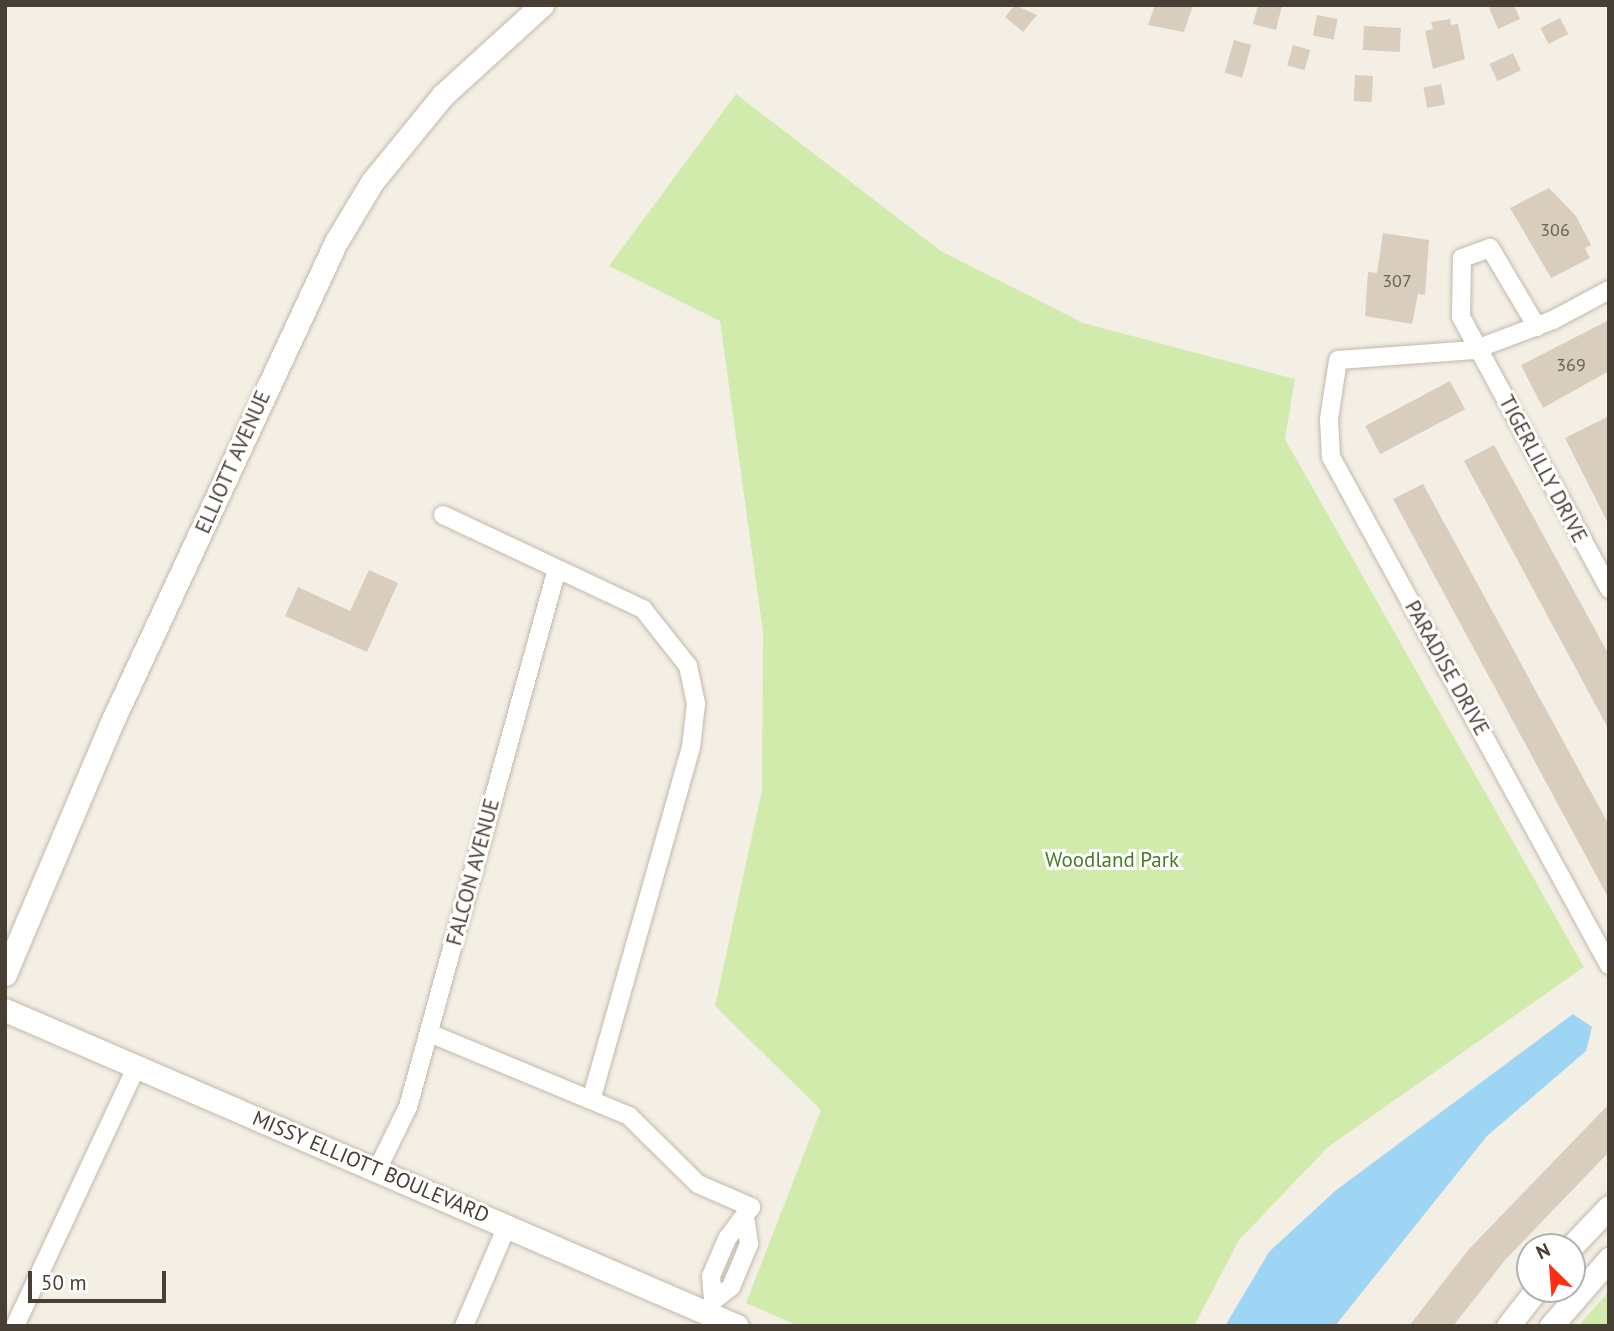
<!DOCTYPE html>
<style>
body{margin:0}
#map{position:relative;width:1614px;height:1331px;overflow:hidden;background:#f4efe5;font-family:"PT Sans",sans-serif}
div>[style]{position:absolute}
.green>*{inset:0;background:#d0ebac}
.water>*{inset:0;background:#9ed4f4}
.building>*{inset:0;background:#d9cdbd;transform-origin:0 0}
.roads{filter:drop-shadow(0 0 2px #c3b9aa) drop-shadow(0 0 2px #c3b9aa)}
.minor>*{height:18px;margin:-9px;padding:0 9px;transform-origin:9px;border-radius:9px;background:#fff}
.tertiary>*{height:23px;margin:-11.5px;padding:0 11.5px;transform-origin:11.5px;border-radius:11.5px;background:#fff}
span{translate:-50% -50%;white-space:nowrap;text-align:center;line-height:1.15;-webkit-text-stroke:6px #fff;paint-order:stroke}
.number-label{font-size:18px;color:#6c6256}
.number-label span{-webkit-text-stroke-width:0}
.street-label{font-size:21px;color:#473f34}
.park-label{font-size:21px;color:#497c24}
.frame{position:absolute;inset:0;border:7px solid #473f34;pointer-events:none}
.north{position:absolute;left:1516px;top:1233px;width:70px;height:70px;box-sizing:border-box;background:#fff;border:2px solid #b5b2ae;border-radius:50%;rotate:335deg;font-size:19px;font-weight:700;line-height:28px;text-align:center;color:#473f34}
.north::after{content:'';display:block;margin:auto;width:24px;height:32px;background:#ff2d11;clip-path:polygon(50% 0,100% 100%,50% 72%,0 100%)}
.scale{position:absolute;left:28px;top:1271px;width:138px;height:32px;box-sizing:border-box;border:4px solid #473f34;border-top:0;padding-left:9px;font-size:21px;line-height:24px;white-space:nowrap;color:#473f34;-webkit-text-stroke:5px #fff;paint-order:stroke}
</style>
<div id="map">
<div class="green">
<div style="clip-path:polygon(736px 94px,941px 251px,1083px 323px,1295px 379px,1285px 439px,1584px 967px,1328px 1147px,1239px 1240px,1194px 1326px,799px 1326px,746px 1303px,821px 1110px,715px 1006px,762px 790px,763px 632px,720px 321px,609px 266px)"></div>
<div style="clip-path:polygon(1609px 1291px,1609px 1326px,1579px 1326px,1581px 1323px)"></div>
</div>
<div class="water">
<div style="clip-path:polygon(1573px 1014px,1592px 1027px,1586px 1051px,1487px 1136px,1335px 1326px,1225px 1326px,1269px 1252px,1335px 1191px)"></div>
</div>
<div class="building">
<div style="clip-path:polygon(1015px 5px,1037px 15px,1023px 32px,1005px 17px)"></div>
<div style="clip-path:polygon(1155px 5px,1193px 5px,1184px 32px,1148px 25px)"></div>
<div style="clip-path:polygon(1258px 5px,1282px 5px,1276px 30px,1253px 24px)"></div>
<div style="clip-path:polygon(1488px 5px,1514px 5px,1520px 19px,1498px 29px)"></div>
<div style="left:1317px;top:15px;width:21px;height:21px;rotate:11deg"></div>
<div style="left:1560px;top:18px;width:18px;height:22px;rotate:63deg"></div>
<div style="clip-path:polygon(1450px 19px,1451px 25px,1458px 24px,1465px 59px,1433px 69px,1425px 31px,1433px 29px,1431px 22px)"></div>
<div style="left:1364px;top:26px;width:37px;height:24px;rotate:3deg"></div>
<div style="left:1234px;top:40px;width:18px;height:34px;rotate:16deg"></div>
<div style="left:1293px;top:45px;width:18px;height:21px;rotate:16deg"></div>
<div style="left:1513px;top:53px;width:19px;height:26px;rotate:65deg"></div>
<div style="left:1355px;top:75px;width:18px;height:26px;rotate:3deg"></div>
<div style="left:1441px;top:84px;width:21px;height:18px;rotate:79deg"></div>
<div style="clip-path:polygon(1549px 188px,1576px 216px,1591px 245px,1585px 248px,1590px 258px,1551px 278px,1510px 208px)"></div>
<div style="clip-path:polygon(1383px 233px,1429px 240px,1425px 295px,1418px 294px,1412px 324px,1365px 316px,1368px 272px,1377px 273px)"></div>
<div style="clip-path:polygon(1609px 320px,1609px 371px,1543px 408px,1521px 365px)"></div>
<div style="left:1450px;top:381px;width:32px;height:96px;rotate:62deg"></div>
<div style="clip-path:polygon(1609px 416px,1609px 525px,1565px 438px)"></div>
<div style="clip-path:polygon(1494px 445px,1609px 655px,1609px 730px,1464px 461px)"></div>
<div style="clip-path:polygon(1423px 484px,1609px 825px,1609px 899px,1393px 499px)"></div>
<div style="clip-path:polygon(369px 570px,398px 583px,367px 652px,285px 616px,298px 587px,350px 611px)"></div>
<div style="clip-path:polygon(1609px 1104px,1609px 1152px,1506px 1259px,1453px 1326px,1409px 1326px,1469px 1249px)"></div>
</div>
<div class="roads">
<div class="minor">
<div style="left:1609px;top:290px;width:64px;rotate:151.8deg"></div>
<div style="left:1553px;top:320px;width:85px;rotate:159.2deg"></div>
<div style="left:1474px;top:350px;width:136px;rotate:175.8deg"></div>
<div style="left:1338px;top:360px;width:60px;rotate:98.7deg"></div>
<div style="left:1329px;top:419px;width:38px;rotate:87deg"></div>
<div style="left:1331px;top:457px;width:579px;rotate:61.31deg"></div>
<div style="left:1537px;top:327px;width:92px;rotate:-120.7deg"></div>
<div style="left:1490px;top:248px;width:30px;rotate:160deg"></div>
<div style="left:1462px;top:258px;width:59px;rotate:91deg"></div>
<div style="left:1461px;top:317px;width:310px;rotate:61.4deg"></div>
<div style="left:443px;top:515px;width:221px;rotate:25.2deg"></div>
<div style="left:643px;top:609px;width:73px;rotate:51.7deg"></div>
<div style="left:688px;top:666px;width:39px;rotate:78deg"></div>
<div style="left:696px;top:704px;width:43px;rotate:96.6deg"></div>
<div style="left:691px;top:747px;width:363px;rotate:105.8deg"></div>
<div style="left:429px;top:1033px;width:217px;rotate:22.5deg"></div>
<div style="left:629px;top:1116px;width:97px;rotate:44.6deg"></div>
<div style="left:698px;top:1184px;width:58px;rotate:23.5deg"></div>
<div style="left:751px;top:1207px;width:40px;rotate:127deg"></div>
<div style="left:727px;top:1239px;width:40px;rotate:113.4deg"></div>
<div style="left:711px;top:1276px;width:25px;rotate:85deg"></div>
<div style="left:713px;top:1301px;width:23px;rotate:-38deg"></div>
<div style="left:731px;top:1287px;width:47px;rotate:-67.3deg"></div>
<div style="left:749px;top:1244px;width:22px;rotate:-98deg"></div>
<div style="left:377px;top:1170px;width:70px;rotate:-63.8deg"></div>
<div style="left:408px;top:1107px;width:558px;rotate:-74.52deg"></div>
<div style="left:15px;top:1326px;width:287px;rotate:-64.9deg"></div>
<div style="left:464px;top:1326px;width:109px;rotate:-66.7deg"></div>
</div>
<div class="tertiary">
<div style="left:5px;top:974px;width:272px;rotate:-67deg"></div>
<div style="left:111px;top:724px;width:532px;rotate:-64.98deg"></div>
<div style="left:336px;top:242px;width:70px;rotate:-59deg"></div>
<div style="left:372px;top:182px;width:112px;rotate:-50.8deg"></div>
<div style="left:443px;top:95px;width:134px;rotate:-42.3deg"></div>
<div style="left:5px;top:1010px;width:797px;rotate:23.35deg"></div>
<div style="left:1571px;top:1247px;width:55px;rotate:-46.5deg"></div>
<div style="left:1508px;top:1326px;width:47px;rotate:-51.9deg"></div>
<div style="left:1551px;top:1326px;width:89px;rotate:-49.1deg"></div>
</div>
</div>
<div class="number-label">
<span style="left:1555px;top:230px">306</span>
<span style="left:1397px;top:281px">307</span>
<span style="left:1571px;top:365px">369</span>
</div>
<div class="street-label">
<span style="left:233px;top:462px;rotate:-66deg">ELLIOTT AVENUE</span>
<span style="left:1543px;top:469px;rotate:62deg">TIGERLILLY DRIVE</span>
<span style="left:1447px;top:668px;rotate:61deg">PARADISE DRIVE</span>
<span style="left:473px;top:872px;rotate:-75deg">FALCON AVENUE</span>
<span style="left:371px;top:1167px;rotate:23deg">MISSY ELLIOTT BOULEVARD</span>
</div>
<div class="park-label">
<span style="left:1112px;top:860px">Woodland Park</span>
</div>
<div class="frame"></div>
<div class="north">N</div>
<div class="scale">50 m</div>
</div>
